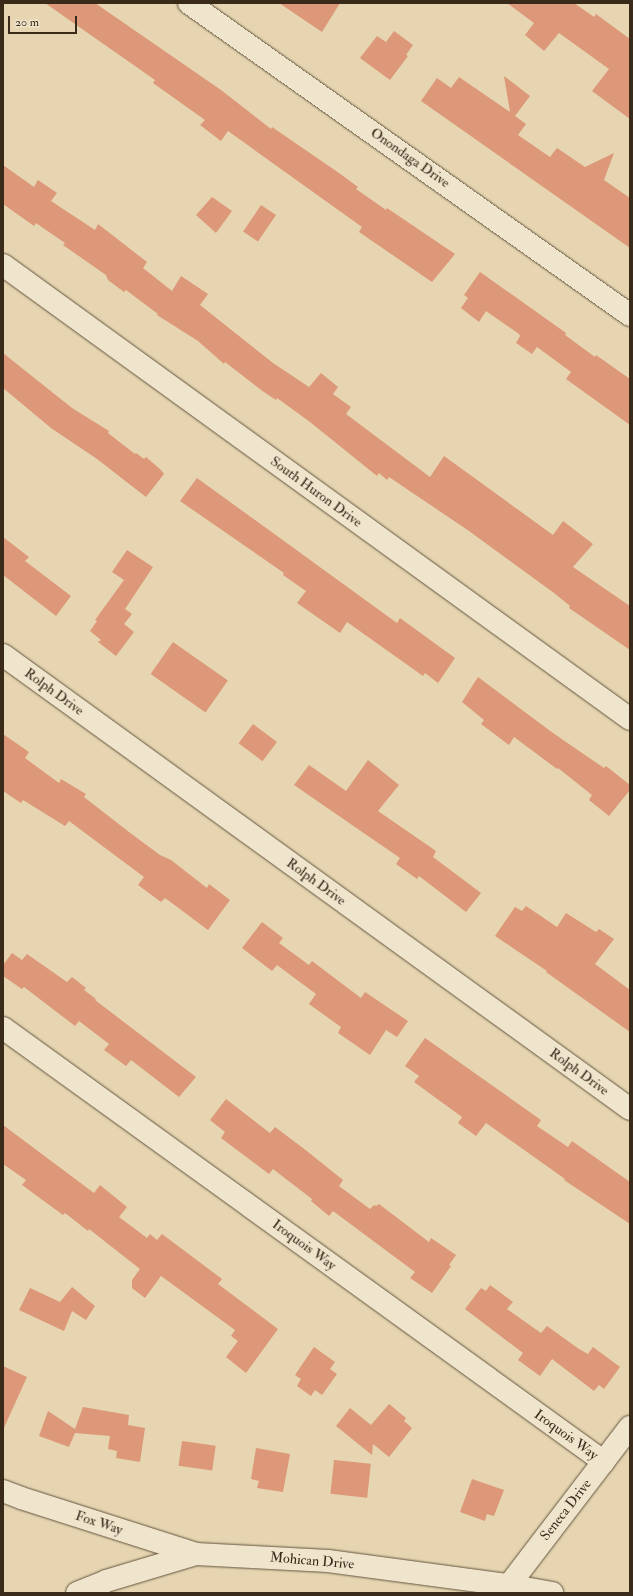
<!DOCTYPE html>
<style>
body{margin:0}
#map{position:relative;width:633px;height:1596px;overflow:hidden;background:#e6d5b0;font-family:"IM FELL Double Pica",serif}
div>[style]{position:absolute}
.building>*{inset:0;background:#dc9879;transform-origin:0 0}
.roads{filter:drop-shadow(0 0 1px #645540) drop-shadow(0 0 1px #645540)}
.minor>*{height:22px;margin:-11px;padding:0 11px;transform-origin:11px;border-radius:11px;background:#efe4cc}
span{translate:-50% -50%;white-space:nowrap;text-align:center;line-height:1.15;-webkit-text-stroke:3px #efe4cc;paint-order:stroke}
.street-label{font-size:14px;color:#392a1a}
.frame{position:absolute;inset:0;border:4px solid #392a1a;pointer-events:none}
.scale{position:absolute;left:8px;top:16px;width:69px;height:18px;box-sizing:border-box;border:2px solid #392a1a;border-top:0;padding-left:5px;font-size:12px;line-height:14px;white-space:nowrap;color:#392a1a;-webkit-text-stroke:3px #efe4cc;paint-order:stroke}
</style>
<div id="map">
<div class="building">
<div style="clip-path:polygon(45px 3px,95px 3px,221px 90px,271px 129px,272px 127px,339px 173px,358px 187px,356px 189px,386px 210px,387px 208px,455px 254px,432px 282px,359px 232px,362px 227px,228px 131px,221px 141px,200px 125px,205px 120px,153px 83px,155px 80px)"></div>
<div style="clip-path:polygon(279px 3px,340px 3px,322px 32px)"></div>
<div style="clip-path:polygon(507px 3px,574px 3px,594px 17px,596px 14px,630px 39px,630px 119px,592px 91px,609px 69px,559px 33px,544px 51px,525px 35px,534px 23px)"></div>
<div style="clip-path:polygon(394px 31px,413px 45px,406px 55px,408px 56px,390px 80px,360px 58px,377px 36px,386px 42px)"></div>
<div style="clip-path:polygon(504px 76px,530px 96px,515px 116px,526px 124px,518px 135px,550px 157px,557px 148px,585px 167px,614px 153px,604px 180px,630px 198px,630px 248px,421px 101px,437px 78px,451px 88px,459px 77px,510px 112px)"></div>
<div style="clip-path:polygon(3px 165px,34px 187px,38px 180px,57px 193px,51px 201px,95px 230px,98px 224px,147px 262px,143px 268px,172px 291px,181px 276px,208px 294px,200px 305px,273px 363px,309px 387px,321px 373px,338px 387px,333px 394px,351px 407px,346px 414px,430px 477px,444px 456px,553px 535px,563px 521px,593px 544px,573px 567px,630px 606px,630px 650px,569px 608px,570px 606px,554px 593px,469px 531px,389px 477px,387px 480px,379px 473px,377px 476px,310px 422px,277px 398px,276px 400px,261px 390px,225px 362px,224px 364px,198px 341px,157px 315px,158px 314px,126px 290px,124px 292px,108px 280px,106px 275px,63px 245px,65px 243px,36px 223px,34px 226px,3px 204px)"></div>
<div style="clip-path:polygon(212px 197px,232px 211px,216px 233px,196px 215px)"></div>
<div style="left:261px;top:205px;width:18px;height:32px;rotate:34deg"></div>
<div style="clip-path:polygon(480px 272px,566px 333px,565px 335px,595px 357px,596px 355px,630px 379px,630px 425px,566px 379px,571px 372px,537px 347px,532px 354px,516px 343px,520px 336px,519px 334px,486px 311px,479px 322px,461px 308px,468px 298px,464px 295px)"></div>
<div style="clip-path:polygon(3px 353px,72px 408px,109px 431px,108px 433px,135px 454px,136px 453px,144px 459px,146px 457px,161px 470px,164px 474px,146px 497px,97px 459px,51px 428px,3px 388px)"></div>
<div style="clip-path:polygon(197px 478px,397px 623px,400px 618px,455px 658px,438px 683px,425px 673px,423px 676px,347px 622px,340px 633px,297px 603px,306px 591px,283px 575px,284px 573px,180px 501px)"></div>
<div style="clip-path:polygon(3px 537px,29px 557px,25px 561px,71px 596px,56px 616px,3px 575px)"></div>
<div style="clip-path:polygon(127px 550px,153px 567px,125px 609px,132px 614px,124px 624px,134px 632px,116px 656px,98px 642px,101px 640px,90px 631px,97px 621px,95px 620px,124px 580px,112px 572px)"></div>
<div style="left:173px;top:642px;width:67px;height:39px;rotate:35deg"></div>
<div style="clip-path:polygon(478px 677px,553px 733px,604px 768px,606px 766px,630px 785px,630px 790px,609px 816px,589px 800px,592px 795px,558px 768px,557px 769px,514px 737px,509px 745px,481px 724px,484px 720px,462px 702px)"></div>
<div style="left:253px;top:724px;width:30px;height:24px;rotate:37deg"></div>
<div style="clip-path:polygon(3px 734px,29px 752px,25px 758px,59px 783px,61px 779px,86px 794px,84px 797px,129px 832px,160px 855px,171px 860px,207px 888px,209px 884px,230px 900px,208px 930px,165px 898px,161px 902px,138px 885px,144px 877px,69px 821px,65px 826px,23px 800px,21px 803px,3px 791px)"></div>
<div style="clip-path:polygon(368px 760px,399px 785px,378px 811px,436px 851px,433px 857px,481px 893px,466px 912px,419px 876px,417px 879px,396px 864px,400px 858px,294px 785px,309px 765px,346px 791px)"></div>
<div style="clip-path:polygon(526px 906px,557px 927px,566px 913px,596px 932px,599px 929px,614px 939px,595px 964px,630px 990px,630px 1032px,546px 972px,547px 971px,495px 936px,515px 907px,522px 911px)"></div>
<div style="clip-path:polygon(262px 922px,283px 938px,279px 943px,309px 965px,312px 961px,361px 998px,365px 992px,408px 1021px,397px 1037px,386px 1030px,370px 1055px,338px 1033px,341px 1027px,309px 1004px,316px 994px,277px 965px,272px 971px,242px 948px)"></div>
<div style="clip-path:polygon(12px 953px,22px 960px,27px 954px,67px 982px,72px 977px,86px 988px,84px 990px,96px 999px,95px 1000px,196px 1077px,179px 1097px,131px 1060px,126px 1066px,104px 1050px,109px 1044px,79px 1021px,75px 1026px,24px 987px,22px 989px,3px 976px,3px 965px)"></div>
<div style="clip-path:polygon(425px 1038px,541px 1120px,537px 1126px,568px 1147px,572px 1141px,630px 1182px,630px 1224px,564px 1180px,565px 1179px,486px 1123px,476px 1136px,458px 1123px,462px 1117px,414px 1082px,419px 1076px,405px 1066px)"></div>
<div style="clip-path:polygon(226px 1099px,270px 1133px,275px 1127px,303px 1148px,343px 1180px,339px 1186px,370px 1209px,374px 1205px,376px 1206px,379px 1204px,429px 1242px,431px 1238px,456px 1255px,449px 1265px,451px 1266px,432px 1293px,410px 1278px,415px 1272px,333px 1211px,329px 1216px,311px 1201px,312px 1199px,273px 1169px,269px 1174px,221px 1138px,225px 1132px,210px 1120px)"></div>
<div style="clip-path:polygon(3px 1125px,94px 1193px,100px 1185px,127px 1207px,119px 1217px,147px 1238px,150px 1234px,157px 1240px,162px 1234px,222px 1279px,218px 1284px,278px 1329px,246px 1373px,226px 1357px,238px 1341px,231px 1336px,235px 1330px,161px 1276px,145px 1298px,132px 1288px,132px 1280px,140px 1269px,89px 1229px,88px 1231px,65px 1213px,63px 1215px,22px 1185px,26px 1180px,3px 1164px)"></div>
<div style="clip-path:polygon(490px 1285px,513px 1302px,507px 1309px,541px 1333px,547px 1326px,579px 1349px,588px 1354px,593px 1347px,620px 1367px,604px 1389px,599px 1385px,594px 1391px,552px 1359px,540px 1376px,518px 1360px,523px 1353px,465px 1309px,481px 1288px,486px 1291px)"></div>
<div style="clip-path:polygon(72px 1287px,95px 1306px,86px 1320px,72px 1311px,64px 1331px,19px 1310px,30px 1288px,60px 1302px)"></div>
<div style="clip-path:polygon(314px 1347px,335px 1362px,330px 1369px,337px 1374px,322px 1395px,315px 1390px,311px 1396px,297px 1386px,301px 1379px,295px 1375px)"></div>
<div style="clip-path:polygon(3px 1366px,27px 1377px,3px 1430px)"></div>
<div style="clip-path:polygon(389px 1404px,406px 1418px,404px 1421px,412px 1428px,389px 1457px,373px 1444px,372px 1455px,336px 1426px,350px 1408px,371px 1425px)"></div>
<div style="clip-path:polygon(83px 1407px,129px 1415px,128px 1425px,145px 1428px,140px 1462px,116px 1458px,117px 1451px,108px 1449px,110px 1436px,75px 1433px,69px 1447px,39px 1436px,48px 1411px,75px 1429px)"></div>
<div style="left:182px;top:1441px;width:34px;height:25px;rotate:8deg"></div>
<div style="clip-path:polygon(256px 1448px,290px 1454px,283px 1492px,257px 1488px,259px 1481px,251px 1479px)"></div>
<div style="left:334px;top:1460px;width:37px;height:34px;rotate:6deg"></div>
<div style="clip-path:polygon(472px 1479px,504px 1490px,494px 1516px,487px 1514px,485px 1521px,460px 1512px)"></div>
</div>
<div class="roads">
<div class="minor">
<div style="left:189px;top:3px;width:540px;rotate:35.28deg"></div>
<div style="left:3px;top:265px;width:774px;rotate:35.91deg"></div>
<div style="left:3px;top:655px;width:774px;rotate:35.91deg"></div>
<div style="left:3px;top:1028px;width:741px;rotate:35.83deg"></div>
<div style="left:3px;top:1491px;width:19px;rotate:21deg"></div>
<div style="left:21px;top:1498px;width:184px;rotate:17.7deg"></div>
<div style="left:77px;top:1593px;width:31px;rotate:-22deg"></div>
<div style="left:106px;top:1581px;width:94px;rotate:-16.7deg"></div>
<div style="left:196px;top:1554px;width:132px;rotate:3deg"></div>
<div style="left:328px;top:1561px;width:182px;rotate:7.6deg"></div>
<div style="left:508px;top:1585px;width:45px;rotate:10.3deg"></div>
<div style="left:503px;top:1593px;width:209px;rotate:-52.6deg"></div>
</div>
</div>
<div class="street-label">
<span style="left:410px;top:158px;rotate:35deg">Onondaga Drive</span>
<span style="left:316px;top:492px;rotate:36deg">South Huron Drive</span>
<span style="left:54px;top:692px;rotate:36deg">Rolph Drive</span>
<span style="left:316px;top:882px;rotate:36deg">Rolph Drive</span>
<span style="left:579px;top:1072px;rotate:36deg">Rolph Drive</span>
<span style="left:304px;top:1245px;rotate:36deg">Iroquois Way</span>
<span style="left:566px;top:1435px;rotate:36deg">Iroquois Way</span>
<span style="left:566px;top:1510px;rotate:-52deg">Seneca Drive</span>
<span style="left:99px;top:1523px;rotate:18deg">Fox Way</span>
<span style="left:312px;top:1561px;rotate:5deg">Mohican Drive</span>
</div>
<div class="frame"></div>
<div class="scale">20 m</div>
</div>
